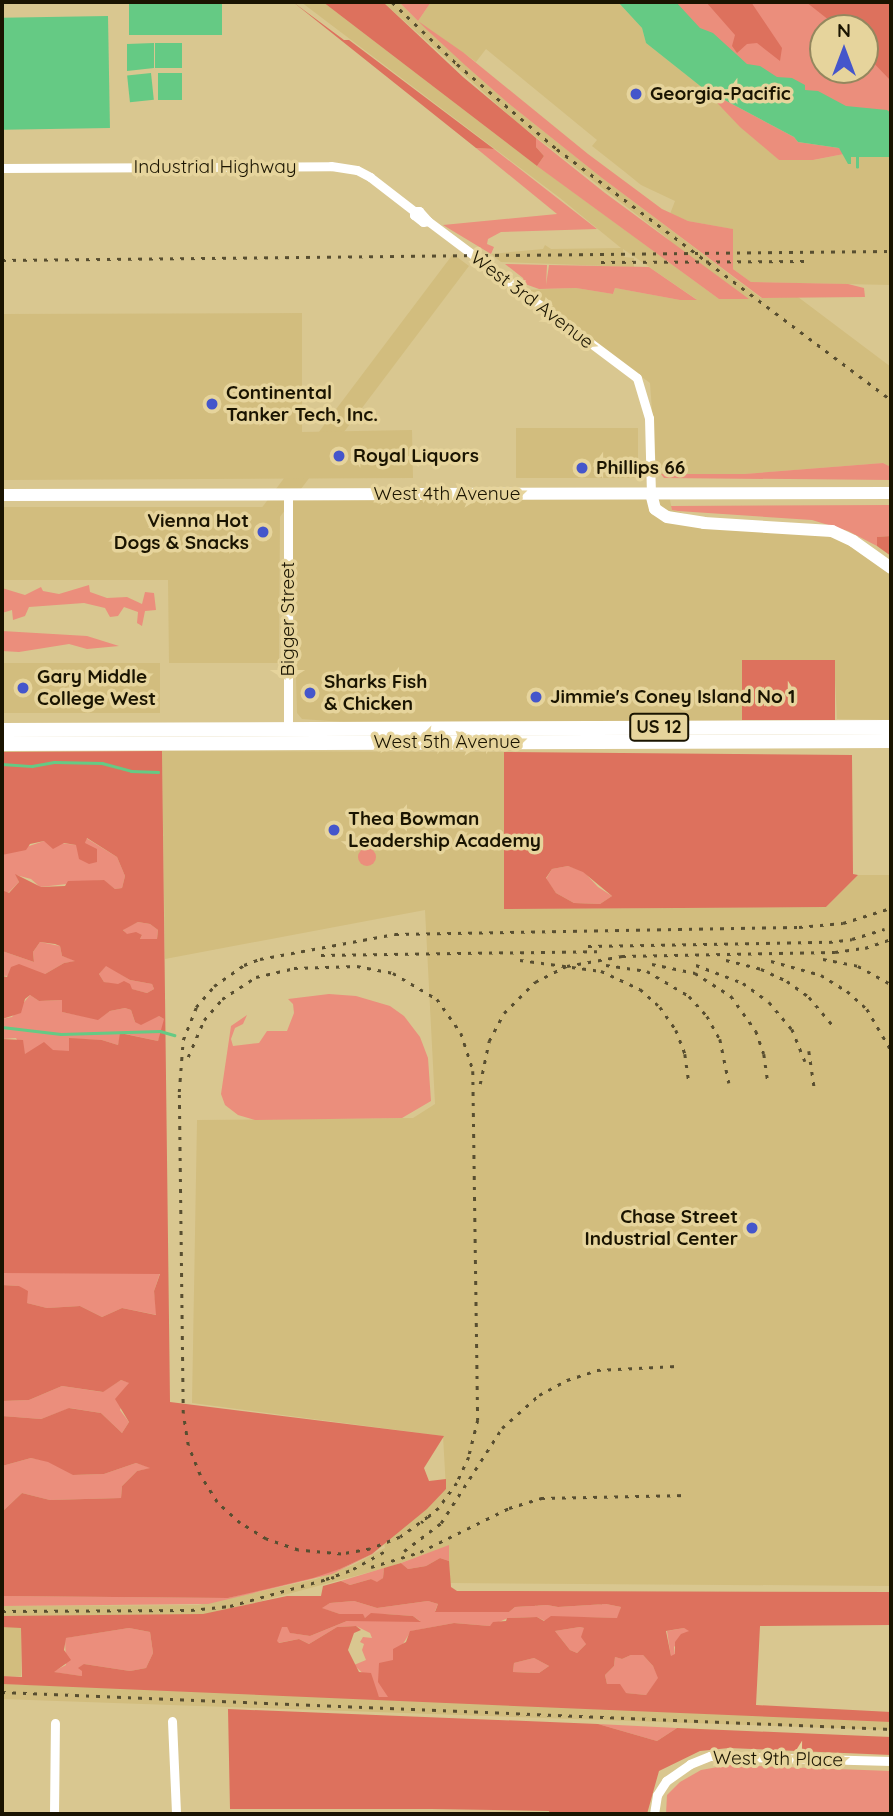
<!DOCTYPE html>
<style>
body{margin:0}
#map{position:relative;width:893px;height:1816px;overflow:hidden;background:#d9c790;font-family:Quicksand,sans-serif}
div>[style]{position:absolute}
.built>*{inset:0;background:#d2bd7e;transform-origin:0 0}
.green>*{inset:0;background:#eb8e7c}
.round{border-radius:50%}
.forest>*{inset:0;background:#dd715d;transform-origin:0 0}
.water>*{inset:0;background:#65ca84;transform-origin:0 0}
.stream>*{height:2.5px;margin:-1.25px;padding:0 1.25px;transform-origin:1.25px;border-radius:1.25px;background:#65ca84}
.street>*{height:9px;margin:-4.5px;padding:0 4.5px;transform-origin:4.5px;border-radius:4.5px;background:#fff}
.secondary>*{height:12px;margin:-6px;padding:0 6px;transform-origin:6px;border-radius:6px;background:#fff}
.primary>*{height:14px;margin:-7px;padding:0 7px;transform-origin:7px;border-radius:7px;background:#fff}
.rail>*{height:2.5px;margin-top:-1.25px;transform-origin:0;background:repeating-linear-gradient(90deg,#584e30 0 3.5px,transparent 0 10.5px)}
.dots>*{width:19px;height:19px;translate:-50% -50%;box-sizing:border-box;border:4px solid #e6d49c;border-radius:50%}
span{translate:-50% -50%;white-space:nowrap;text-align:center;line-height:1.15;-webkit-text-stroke:7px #e6d49c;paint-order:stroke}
.shield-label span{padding:2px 5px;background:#e6d49c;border:2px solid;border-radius:5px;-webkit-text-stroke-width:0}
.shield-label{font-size:18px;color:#1a1401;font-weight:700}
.poi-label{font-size:19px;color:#1a1401;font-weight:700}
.left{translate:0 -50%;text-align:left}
.right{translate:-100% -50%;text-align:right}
.street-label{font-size:19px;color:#1a1401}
.frame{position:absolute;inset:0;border:4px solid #1a1401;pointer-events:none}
.north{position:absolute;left:809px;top:14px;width:70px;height:70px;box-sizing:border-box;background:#e6d49c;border:2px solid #94875e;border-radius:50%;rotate:0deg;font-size:19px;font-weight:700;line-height:28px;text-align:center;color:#1a1401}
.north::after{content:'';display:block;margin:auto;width:24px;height:32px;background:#4556cb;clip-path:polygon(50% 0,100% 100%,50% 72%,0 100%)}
</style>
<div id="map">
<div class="built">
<div style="clip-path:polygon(301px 2px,323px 2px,528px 159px,719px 299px,667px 238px,519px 124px,383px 2px,399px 2px,418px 21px,431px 2px,618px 2px,642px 28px,646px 43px,704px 89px,779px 160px,814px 160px,844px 154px,851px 163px,851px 157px,891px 157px,891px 285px,751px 282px,733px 269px,732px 229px,688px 221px,670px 214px,675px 201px,641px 185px,625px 172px,592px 146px,597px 140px,486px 49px,476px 62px,464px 53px,466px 66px,508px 103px,602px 178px,761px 298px,798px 297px,891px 367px,891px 467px,883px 463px,744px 474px,661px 474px,656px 465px,650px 383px,525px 290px,576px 288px,613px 294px,615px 288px,680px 300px,696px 299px,623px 249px,624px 257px,634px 258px,634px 267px,501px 262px,491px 254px,543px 249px,545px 245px,551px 249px,621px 248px,560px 198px)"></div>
<div style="left:453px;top:254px;width:20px;height:451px;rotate:37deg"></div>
<div style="clip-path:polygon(302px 313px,302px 432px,412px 430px,413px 478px,2px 480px,2px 314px)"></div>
<div style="left:516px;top:428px;width:122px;height:50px"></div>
<div style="clip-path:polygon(669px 495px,672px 510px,740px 529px,826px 534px,848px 544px,891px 575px,891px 720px,837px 719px,834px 660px,742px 661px,743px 720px,371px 724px,302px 719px,297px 713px,291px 497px)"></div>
<div style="clip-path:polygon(2px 507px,275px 507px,280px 513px,279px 663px,169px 663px,168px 580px,2px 580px)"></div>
<div style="left:2px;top:663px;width:158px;height:50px"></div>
<div style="clip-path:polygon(162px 751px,504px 752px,504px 909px,826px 907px,858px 875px,891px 875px,891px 1586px,450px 1583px,448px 1546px,389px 1567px,216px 1613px,180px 1616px,2px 1616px,2px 1606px,198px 1605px,316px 1579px,353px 1565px,385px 1548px,383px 1538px,446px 1489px,443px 1436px,192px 1403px,197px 1120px,413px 1118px,435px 1104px,425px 910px,165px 959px)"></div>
<div style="left:2px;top:1627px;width:19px;height:49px"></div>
<div style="left:2px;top:1684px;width:890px;height:15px;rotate:2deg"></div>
</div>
<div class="green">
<div style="clip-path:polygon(399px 2px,431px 2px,418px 21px,464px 53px,588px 154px,662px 209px,688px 221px,733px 229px,733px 269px,751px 282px,848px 284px,864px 288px,865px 297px,762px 298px,602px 178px,508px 103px,466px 66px,426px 29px)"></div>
<div style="clip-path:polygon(evenodd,660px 2px,891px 2px,891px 121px,759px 82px,660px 2px,823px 28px,865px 28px,865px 70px,823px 70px,823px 28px)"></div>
<div style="clip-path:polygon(704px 89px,794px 137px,798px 142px,839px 148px,844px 154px,813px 160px,779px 160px,740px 127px)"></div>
<div style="clip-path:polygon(536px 138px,605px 193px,749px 299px,719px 299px,537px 166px,544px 156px,536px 147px)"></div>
<div style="clip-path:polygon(476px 148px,494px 149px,597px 229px,501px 232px,488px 239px,487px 244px,494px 247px,491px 254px,443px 225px,557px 214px)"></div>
<div style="clip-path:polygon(505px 264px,547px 265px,546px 285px,549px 265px,649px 267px,697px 300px,680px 300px,615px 288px,613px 294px,576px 288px,539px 289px,525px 284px,523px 278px)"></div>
<div style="clip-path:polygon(883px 463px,891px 467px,891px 480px,664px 478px,661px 474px,744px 474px)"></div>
<div style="clip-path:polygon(891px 505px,891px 536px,877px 537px,877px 546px,848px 531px,812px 520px,678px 511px,672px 510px,671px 506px)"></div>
<div style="clip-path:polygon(89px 585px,90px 592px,107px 598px,127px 597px,142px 604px,145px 592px,154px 593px,156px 610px,145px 611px,142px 626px,137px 623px,138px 612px,124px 607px,118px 616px,110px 617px,105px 608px,84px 603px,29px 607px,25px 616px,13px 620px,12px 610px,2px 613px,2px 588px,25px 595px,41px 587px,43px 591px,59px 594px)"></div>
<div style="clip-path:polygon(2px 631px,87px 636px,119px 646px,87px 649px,69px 644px,19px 652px,2px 651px)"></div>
<div style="clip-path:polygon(86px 838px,117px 857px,125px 876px,122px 888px,115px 889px,103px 880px,40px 887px,31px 879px,16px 875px,19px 882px,8px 893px,2px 890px,2px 855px,44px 841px,76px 845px,85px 843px)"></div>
<div class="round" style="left:358px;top:848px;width:18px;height:18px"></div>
<div style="clip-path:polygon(568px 866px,583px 871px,598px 887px,612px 896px,600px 904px,574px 903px,556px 893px,546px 879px,552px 869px)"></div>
<div style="clip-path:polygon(138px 922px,150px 924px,158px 930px,157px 939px,140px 939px,142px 935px,126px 934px,123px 929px)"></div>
<div style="clip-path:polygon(40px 942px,60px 946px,62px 956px,77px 961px,64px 963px,45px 974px,2px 976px,2px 951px,34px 962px,33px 952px)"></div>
<div style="clip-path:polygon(106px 965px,130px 980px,152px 984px,154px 989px,147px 993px,104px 982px,99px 974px)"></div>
<div style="clip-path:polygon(329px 994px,356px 996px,390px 1006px,404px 1016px,420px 1037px,428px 1058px,431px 1101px,402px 1118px,255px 1120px,238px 1115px,225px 1105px,221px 1094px,231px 1026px,247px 1015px,243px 1024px,235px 1028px,231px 1039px,233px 1046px,259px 1043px,267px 1031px,287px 1031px,294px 1013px,293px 1004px,288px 999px)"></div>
<div style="clip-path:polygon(30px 995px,39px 1001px,62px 1000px,62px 1012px,98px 1019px,110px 1011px,125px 1008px,131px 1010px,135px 1022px,159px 1016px,164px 1019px,164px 1027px,158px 1041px,121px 1033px,118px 1045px,102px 1040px,69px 1039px,70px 1051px,25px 1054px,16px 1038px,2px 1039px,2px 1019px,12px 1017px)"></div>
<div style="clip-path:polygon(101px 1271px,160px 1273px,154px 1291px,157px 1315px,122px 1308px,102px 1317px,80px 1306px,47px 1308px,27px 1303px,19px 1286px,2px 1285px,2px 1273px)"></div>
<div style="clip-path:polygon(121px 1380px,130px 1383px,120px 1410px,129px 1422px,122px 1433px,101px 1413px,70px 1408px,41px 1419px,2px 1416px,2px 1401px,29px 1400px,62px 1386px,102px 1392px)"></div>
<div style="clip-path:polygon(31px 1458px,48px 1461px,74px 1475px,104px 1474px,136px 1463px,152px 1468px,137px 1471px,122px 1486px,121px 1498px,50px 1500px,22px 1493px,2px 1512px,2px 1466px)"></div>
<div style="clip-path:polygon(449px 1545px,449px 1561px,440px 1558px,426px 1566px,408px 1569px,401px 1563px)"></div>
<div style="clip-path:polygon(385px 1548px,332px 1574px,208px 1604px,2px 1606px,2px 1596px,228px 1598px,340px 1569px)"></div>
<div style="clip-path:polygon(384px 1568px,383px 1578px,377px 1583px,371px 1579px,350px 1585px,341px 1581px)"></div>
<div style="clip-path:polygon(354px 1601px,377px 1608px,428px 1601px,438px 1604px,435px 1611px,509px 1612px,515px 1607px,547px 1605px,558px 1607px,606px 1604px,621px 1607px,618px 1618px,566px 1617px,545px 1621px,537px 1617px,508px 1618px,490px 1626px,454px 1623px,411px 1631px,393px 1660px,389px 1697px,379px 1697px,371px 1681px,354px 1665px,366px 1660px,362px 1650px,364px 1644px,360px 1642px,363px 1637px,372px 1638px,370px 1633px,356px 1626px,337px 1627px,309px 1644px,299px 1639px,278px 1643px,276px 1641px,281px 1627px,287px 1627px,291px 1633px,310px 1636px,347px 1621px,420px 1621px,413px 1616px,384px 1614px,365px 1618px,362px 1614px,340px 1614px,321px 1608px,330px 1603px)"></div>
<div style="clip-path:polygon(580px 1627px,584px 1628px,586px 1644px,577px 1653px,570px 1650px,555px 1631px)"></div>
<div style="clip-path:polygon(129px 1628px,150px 1632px,153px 1653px,146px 1668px,130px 1671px,84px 1664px,82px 1676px,52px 1672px,66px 1665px,65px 1638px)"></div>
<div style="clip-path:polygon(684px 1628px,690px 1630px,674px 1647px,675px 1655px,671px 1657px,667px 1631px)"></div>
<div style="clip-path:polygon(631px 1655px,643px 1655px,653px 1666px,659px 1678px,646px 1695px,625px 1693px,607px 1684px,605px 1675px,614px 1666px,615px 1657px,622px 1659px)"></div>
<div style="clip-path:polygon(534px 1658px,549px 1666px,539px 1673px,513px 1672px,514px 1663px)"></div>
<div style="clip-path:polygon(598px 1724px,677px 1728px,657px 1741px)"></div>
<div style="clip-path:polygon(729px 1765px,891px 1771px,891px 1814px,666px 1814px,667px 1795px,680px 1782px,701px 1770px)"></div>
</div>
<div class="forest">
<div style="clip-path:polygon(293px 2px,344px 40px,349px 40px,494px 149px,476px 148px)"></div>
<div style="clip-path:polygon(323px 2px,383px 2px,463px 77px,536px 138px,536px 147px,544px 156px,537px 166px)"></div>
<div style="clip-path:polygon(706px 2px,751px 2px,782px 48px,780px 61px,757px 43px,747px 44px,737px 53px,732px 46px,735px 35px)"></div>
<div style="clip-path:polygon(806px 2px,891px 2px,891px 81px,865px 54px,865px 28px,839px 28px)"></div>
<div style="clip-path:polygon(891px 536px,891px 556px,877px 546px,877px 537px)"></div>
<div style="left:742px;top:660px;width:93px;height:60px"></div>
<div style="clip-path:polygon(evenodd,162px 751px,170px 1402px,444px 1436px,424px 1468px,429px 1481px,446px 1479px,446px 1489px,427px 1509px,372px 1554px,340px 1569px,313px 1578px,228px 1598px,2px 1596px,2px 1512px,22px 1493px,50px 1500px,121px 1498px,122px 1486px,137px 1471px,150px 1468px,136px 1463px,104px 1474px,73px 1475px,48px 1462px,31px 1458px,2px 1466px,2px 1416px,41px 1419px,69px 1408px,101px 1413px,122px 1433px,129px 1422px,115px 1399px,129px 1383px,121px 1380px,103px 1392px,62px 1386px,29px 1400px,2px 1401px,2px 1285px,19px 1286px,28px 1291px,27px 1303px,47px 1308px,80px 1306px,102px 1317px,122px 1308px,156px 1315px,154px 1291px,160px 1274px,2px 1273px,2px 1039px,23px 1040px,25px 1054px,44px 1042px,53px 1050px,69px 1051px,69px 1038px,102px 1040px,118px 1045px,120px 1033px,158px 1041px,164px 1019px,159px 1016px,141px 1025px,135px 1022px,131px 1010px,125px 1008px,110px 1011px,98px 1020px,62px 1012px,62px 1000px,39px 1001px,30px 995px,25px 999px,21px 1013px,2px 1019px,2px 976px,7px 977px,11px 967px,19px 964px,45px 974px,64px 963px,75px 961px,62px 956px,60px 946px,55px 944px,40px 942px,33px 952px,34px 962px,2px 951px,2px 890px,9px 893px,19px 882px,15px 874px,41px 887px,65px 886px,68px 881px,104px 880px,115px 889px,122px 888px,125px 876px,117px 857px,87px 838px,85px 843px,97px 849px,97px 862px,89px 864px,79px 859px,76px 845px,64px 843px,53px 849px,44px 841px,30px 844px,26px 850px,2px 855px,2px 752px,162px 751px,138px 922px,150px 924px,158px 930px,157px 939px,140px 939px,142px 935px,136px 932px,127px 934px,123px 930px,138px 922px,162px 751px,106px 966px,130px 980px,152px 984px,154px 989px,147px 993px,132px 989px,130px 984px,124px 981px,118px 984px,104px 982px,99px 974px,106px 966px)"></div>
<div style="clip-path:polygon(evenodd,504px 752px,852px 755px,853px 874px,858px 875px,826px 907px,504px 909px,504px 752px,568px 866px,583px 872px,612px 896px,600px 904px,574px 903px,556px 893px,546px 878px,552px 869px,568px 866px)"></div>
<div style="clip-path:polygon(evenodd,440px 1558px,449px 1561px,451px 1587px,457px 1591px,891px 1592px,891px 1625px,760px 1626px,756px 1705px,891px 1712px,891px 1722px,2px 1684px,2px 1676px,22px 1677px,21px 1628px,2px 1627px,2px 1616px,203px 1614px,287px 1596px,321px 1596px,323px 1586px,341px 1581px,350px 1585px,371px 1579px,377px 1582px,383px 1578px,384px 1568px,401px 1563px,408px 1569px,426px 1566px,440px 1558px,354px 1601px,377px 1608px,428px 1601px,438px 1604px,435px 1612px,509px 1612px,515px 1607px,547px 1605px,558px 1607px,606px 1604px,621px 1607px,617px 1618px,551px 1616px,544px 1621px,537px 1617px,507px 1618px,506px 1621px,493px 1622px,490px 1626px,454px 1623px,410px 1631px,406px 1642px,393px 1649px,393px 1660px,379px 1663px,378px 1682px,388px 1697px,379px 1697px,371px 1673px,359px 1672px,348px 1650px,354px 1633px,361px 1630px,356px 1626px,337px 1627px,309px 1644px,299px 1639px,279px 1643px,277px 1641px,282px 1627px,287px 1627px,290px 1633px,310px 1636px,347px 1621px,421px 1622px,413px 1616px,371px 1613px,365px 1618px,363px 1614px,340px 1614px,322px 1608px,330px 1603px,354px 1601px,440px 1558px,580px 1627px,584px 1628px,581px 1637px,586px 1644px,577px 1653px,570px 1650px,555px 1631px,580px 1627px,440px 1558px,129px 1628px,150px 1632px,153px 1653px,146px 1668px,130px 1671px,84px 1664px,78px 1668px,82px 1671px,82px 1676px,54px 1672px,71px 1660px,64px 1650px,66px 1638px,129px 1628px,440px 1558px,684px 1628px,689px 1631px,681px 1634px,675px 1642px,675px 1654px,671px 1656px,666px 1631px,684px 1628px,440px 1558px,631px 1655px,643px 1655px,653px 1666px,658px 1678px,646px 1695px,626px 1693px,620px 1684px,607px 1684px,605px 1675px,614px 1666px,615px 1657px,622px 1659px,631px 1655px,440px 1558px,534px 1658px,549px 1666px,539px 1673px,513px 1672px,514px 1663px,534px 1658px)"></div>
<div style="clip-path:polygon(228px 1709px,598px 1724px,657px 1741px,677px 1728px,891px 1737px,891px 1755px,729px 1748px,700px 1751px,659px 1771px,647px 1814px,550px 1814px,549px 1811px,431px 1809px,230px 1809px)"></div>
</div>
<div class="water">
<div style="left:129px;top:2px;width:93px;height:33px"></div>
<div style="clip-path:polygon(618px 2px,676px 2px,700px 28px,713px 33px,747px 64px,760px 66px,777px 77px,792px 78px,805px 85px,805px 90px,818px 91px,846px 106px,887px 110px,891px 113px,891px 157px,851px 157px,851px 164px,848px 164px,839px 148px,798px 142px,794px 137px,704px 89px,646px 43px,642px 28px)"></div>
<div style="left:108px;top:16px;width:112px;height:106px;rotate:89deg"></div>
<div style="clip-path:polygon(154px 43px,154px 68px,127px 71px,127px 44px)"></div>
<div style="left:155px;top:43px;width:27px;height:25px"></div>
<div style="left:151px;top:73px;width:27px;height:24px;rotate:84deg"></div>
<div style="left:158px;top:73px;width:24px;height:27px"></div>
</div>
<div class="stream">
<div style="left:857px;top:167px;width:10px;rotate:-90deg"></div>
<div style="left:2px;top:764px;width:30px;rotate:4deg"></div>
<div style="left:32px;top:766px;width:22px;rotate:-10deg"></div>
<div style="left:54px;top:762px;width:48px;rotate:1.2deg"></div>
<div style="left:102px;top:763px;width:30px;rotate:15deg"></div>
<div style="left:131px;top:771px;width:27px;rotate:2deg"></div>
<div style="left:2px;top:1027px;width:59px;rotate:6.8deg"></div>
<div style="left:61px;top:1034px;width:99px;rotate:-1.7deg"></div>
<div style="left:160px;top:1031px;width:15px;rotate:16deg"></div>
</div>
<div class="street">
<div style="left:2px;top:168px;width:329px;rotate:-0.3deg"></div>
<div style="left:331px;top:166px;width:26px;rotate:9deg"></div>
<div style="left:357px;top:170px;width:15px;rotate:28deg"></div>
<div style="left:370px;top:177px;width:56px;rotate:37.7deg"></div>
<div style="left:414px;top:211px;width:4px;rotate:90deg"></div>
<div style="left:414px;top:215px;width:11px;rotate:38deg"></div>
<div style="left:423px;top:222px;width:5px;rotate:-11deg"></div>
<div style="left:414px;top:211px;width:5px"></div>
<div style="left:419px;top:211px;width:13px;rotate:48deg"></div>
<div style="left:428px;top:221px;width:261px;rotate:36.9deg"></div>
<div style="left:637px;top:378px;width:42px;rotate:73.3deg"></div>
<div style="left:649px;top:418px;width:75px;rotate:88.5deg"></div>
<div style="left:288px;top:731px;width:236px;rotate:-90deg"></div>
<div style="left:172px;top:1721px;width:93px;rotate:87.5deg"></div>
<div style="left:54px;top:1814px;width:91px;rotate:-89.4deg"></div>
<div style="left:654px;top:1814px;width:19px;rotate:-81deg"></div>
<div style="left:657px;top:1795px;width:17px;rotate:-57deg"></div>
<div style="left:666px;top:1781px;width:29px;rotate:-35deg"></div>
<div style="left:690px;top:1764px;width:22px;rotate:-22deg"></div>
<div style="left:710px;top:1756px;width:181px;rotate:1.6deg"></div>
</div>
<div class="secondary">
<div style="left:651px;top:493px;width:16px;rotate:76deg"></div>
<div style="left:655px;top:509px;width:14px;rotate:34deg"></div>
<div style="left:667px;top:517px;width:37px;rotate:9deg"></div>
<div style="left:704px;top:523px;width:128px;rotate:3.6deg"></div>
<div style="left:832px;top:531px;width:23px;rotate:25deg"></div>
<div style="left:853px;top:541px;width:47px;rotate:35.4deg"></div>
<div style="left:2px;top:495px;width:889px;rotate:-0.13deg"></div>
</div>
<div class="primary">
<div style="left:2px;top:730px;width:889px;rotate:-0.19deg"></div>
<div style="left:2px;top:744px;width:889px;rotate:-0.19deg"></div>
</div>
<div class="rail">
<div style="left:392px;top:2px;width:90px;rotate:43.6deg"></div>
<div style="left:457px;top:64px;width:131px;rotate:40.4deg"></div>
<div style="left:557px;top:149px;width:418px;rotate:36.9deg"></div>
<div style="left:2px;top:260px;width:889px;rotate:-0.58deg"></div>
<div style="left:601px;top:262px;width:203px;rotate:-0.3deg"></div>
<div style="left:588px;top:946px;width:241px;rotate:-1deg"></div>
<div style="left:829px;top:942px;width:23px;rotate:-7deg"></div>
<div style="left:852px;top:939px;width:34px;rotate:-17deg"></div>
<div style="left:321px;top:955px;width:276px;rotate:-0.8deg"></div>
<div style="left:823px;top:959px;width:36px;rotate:11deg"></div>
<div style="left:858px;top:966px;width:38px;rotate:29deg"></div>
<div style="left:520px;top:960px;width:82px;rotate:7.7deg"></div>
<div style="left:601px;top:971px;width:43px;rotate:24.8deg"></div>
<div style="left:640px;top:989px;width:27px;rotate:42deg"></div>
<div style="left:660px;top:1007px;width:28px;rotate:55deg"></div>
<div style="left:676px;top:1030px;width:26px;rotate:69deg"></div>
<div style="left:685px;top:1054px;width:29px;rotate:82deg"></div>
<div style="left:726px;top:960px;width:36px;rotate:14deg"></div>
<div style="left:761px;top:969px;width:29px;rotate:25deg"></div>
<div style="left:787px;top:981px;width:27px;rotate:36deg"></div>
<div style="left:809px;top:997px;width:38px;rotate:50deg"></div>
<div style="left:771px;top:961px;width:52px;rotate:15.6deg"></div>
<div style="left:821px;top:975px;width:31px;rotate:32deg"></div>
<div style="left:847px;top:991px;width:27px;rotate:42deg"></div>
<div style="left:867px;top:1009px;width:48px;rotate:59.7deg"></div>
<div style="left:652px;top:964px;width:44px;rotate:11.8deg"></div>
<div style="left:695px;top:973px;width:43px;rotate:32.6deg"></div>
<div style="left:731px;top:996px;width:43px;rotate:54.5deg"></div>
<div style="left:756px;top:1031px;width:24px;rotate:71deg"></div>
<div style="left:764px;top:1054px;width:29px;rotate:82deg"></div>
<div style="left:606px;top:965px;width:41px;rotate:8.3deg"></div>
<div style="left:647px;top:971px;width:49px;rotate:30.8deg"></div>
<div style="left:689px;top:996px;width:27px;rotate:48deg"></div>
<div style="left:707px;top:1016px;width:26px;rotate:61deg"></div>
<div style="left:720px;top:1039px;width:45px;rotate:78.4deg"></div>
<div style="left:696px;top:965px;width:50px;rotate:21deg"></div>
<div style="left:743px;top:983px;width:32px;rotate:36deg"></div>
<div style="left:769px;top:1002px;width:35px;rotate:50deg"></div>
<div style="left:792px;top:1029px;width:35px;rotate:68deg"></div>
<div style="left:809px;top:1051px;width:41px;rotate:81.7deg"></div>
<div style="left:188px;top:1057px;width:40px;rotate:-66.6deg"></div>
<div style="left:204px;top:1020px;width:28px;rotate:-49deg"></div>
<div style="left:222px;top:999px;width:40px;rotate:-32.9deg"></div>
<div style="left:256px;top:977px;width:39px;rotate:-13deg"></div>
<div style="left:294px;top:968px;width:63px;rotate:-1.8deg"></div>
<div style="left:357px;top:966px;width:37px;rotate:11deg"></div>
<div style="left:393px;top:973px;width:51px;rotate:30.6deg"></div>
<div style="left:437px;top:999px;width:42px;rotate:54.8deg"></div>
<div style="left:461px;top:1033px;width:40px;rotate:72deg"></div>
<div style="left:473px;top:1071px;width:349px;rotate:89.2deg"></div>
<div style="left:478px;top:1420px;width:38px;rotate:104deg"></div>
<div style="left:469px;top:1457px;width:29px;rotate:115deg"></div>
<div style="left:457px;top:1483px;width:31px;rotate:126deg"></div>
<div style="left:439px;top:1508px;width:23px;rotate:140deg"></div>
<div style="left:480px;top:1084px;width:44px;rotate:-78.2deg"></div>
<div style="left:489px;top:1041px;width:32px;rotate:-62deg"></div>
<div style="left:504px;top:1013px;width:44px;rotate:-45deg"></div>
<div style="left:535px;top:982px;width:36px;rotate:-27deg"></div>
<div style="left:567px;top:966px;width:56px;rotate:-10.3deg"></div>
<div style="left:622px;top:956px;width:213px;rotate:-1.1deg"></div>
<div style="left:835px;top:952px;width:30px;rotate:-8deg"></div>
<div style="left:865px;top:948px;width:28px;rotate:-19deg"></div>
<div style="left:428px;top:1517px;width:34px;rotate:144deg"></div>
<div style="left:400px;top:1537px;width:32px;rotate:158deg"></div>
<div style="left:370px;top:1549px;width:29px;rotate:170deg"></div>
<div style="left:341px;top:1554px;width:43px;rotate:-174.7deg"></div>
<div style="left:298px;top:1550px;width:34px;rotate:-161deg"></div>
<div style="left:266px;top:1539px;width:31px;rotate:-148deg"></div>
<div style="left:240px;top:1523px;width:31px;rotate:-138deg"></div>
<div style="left:217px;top:1502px;width:32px;rotate:-122deg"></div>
<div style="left:200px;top:1475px;width:32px;rotate:-112deg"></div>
<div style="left:188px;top:1445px;width:32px;rotate:-99deg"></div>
<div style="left:183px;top:1413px;width:321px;rotate:-90.7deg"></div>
<div style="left:179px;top:1092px;width:52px;rotate:-85.6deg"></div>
<div style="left:183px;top:1040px;width:35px;rotate:-68deg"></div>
<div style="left:196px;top:1007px;width:28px;rotate:-49deg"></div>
<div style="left:214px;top:986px;width:37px;rotate:-35deg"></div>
<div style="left:244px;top:965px;width:17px;rotate:-21deg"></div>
<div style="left:260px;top:959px;width:137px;rotate:-10.5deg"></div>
<div style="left:395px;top:934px;width:404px;rotate:-1deg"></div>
<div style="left:799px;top:927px;width:44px;rotate:-5.2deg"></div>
<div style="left:843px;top:923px;width:50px;rotate:-17.4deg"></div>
<div style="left:404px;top:1551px;width:46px;rotate:-37.1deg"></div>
<div style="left:441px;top:1523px;width:113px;rotate:-57.3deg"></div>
<div style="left:502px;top:1428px;width:50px;rotate:-41.7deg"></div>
<div style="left:539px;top:1395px;width:32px;rotate:-28deg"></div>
<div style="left:567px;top:1380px;width:32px;rotate:-18deg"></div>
<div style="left:597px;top:1370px;width:80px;rotate:-2.9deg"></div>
<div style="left:371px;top:1567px;width:51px;rotate:-17deg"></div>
<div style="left:420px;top:1552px;width:99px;rotate:-26.3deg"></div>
<div style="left:509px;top:1508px;width:34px;rotate:-17deg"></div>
<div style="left:541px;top:1498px;width:147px;rotate:-1.2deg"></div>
<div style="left:326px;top:1579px;width:29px;rotate:-20deg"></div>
<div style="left:353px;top:1569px;width:41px;rotate:-29.1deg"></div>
<div style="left:2px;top:1611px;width:189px;rotate:-0.3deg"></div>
<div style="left:191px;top:1610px;width:39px;rotate:-6deg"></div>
<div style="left:230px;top:1606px;width:108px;rotate:-15.6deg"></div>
<div style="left:2px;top:1692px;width:890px;rotate:2.38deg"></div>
</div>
<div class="dots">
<div style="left:636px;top:94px;background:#4556cb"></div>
<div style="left:212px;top:404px;background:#4556cb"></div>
<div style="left:339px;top:456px;background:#4556cb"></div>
<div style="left:582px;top:468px;background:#4556cb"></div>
<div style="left:263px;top:532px;background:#4556cb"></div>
<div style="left:23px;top:688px;background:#4556cb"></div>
<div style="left:310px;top:693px;background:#4556cb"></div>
<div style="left:536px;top:697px;background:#4556cb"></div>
<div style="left:334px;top:830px;background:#4556cb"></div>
<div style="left:752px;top:1228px;background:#4556cb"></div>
</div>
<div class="shield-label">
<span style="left:659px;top:727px">US 12</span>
</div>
<div class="poi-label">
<span class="left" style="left:650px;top:94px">Georgia-Pacific</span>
<span class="left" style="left:226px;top:404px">Continental<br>Tanker Tech, Inc.</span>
<span class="left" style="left:353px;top:456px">Royal Liquors</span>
<span class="left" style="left:596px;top:468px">Phillips 66</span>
<span class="right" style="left:249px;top:532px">Vienna Hot<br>Dogs &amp; Snacks</span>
<span class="left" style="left:37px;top:688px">Gary Middle<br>College West</span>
<span class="left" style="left:324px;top:693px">Sharks Fish<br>&amp; Chicken</span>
<span class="left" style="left:550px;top:697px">Jimmie's Coney Island No 1</span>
<span class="left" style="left:348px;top:830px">Thea Bowman<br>Leadership Academy</span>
<span class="right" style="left:738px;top:1228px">Chase Street<br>Industrial Center</span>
</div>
<div class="street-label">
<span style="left:215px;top:167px">Industrial Highway</span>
<span style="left:532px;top:300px;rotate:37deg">West 3rd Avenue</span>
<span style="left:447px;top:494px">West 4th Avenue</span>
<span style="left:288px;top:619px;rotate:-90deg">Bigger Street</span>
<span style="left:447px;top:742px">West 5th Avenue</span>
<span style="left:778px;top:1759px;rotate:1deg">West 9th Place</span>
</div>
<div class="frame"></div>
<div class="north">N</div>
</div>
